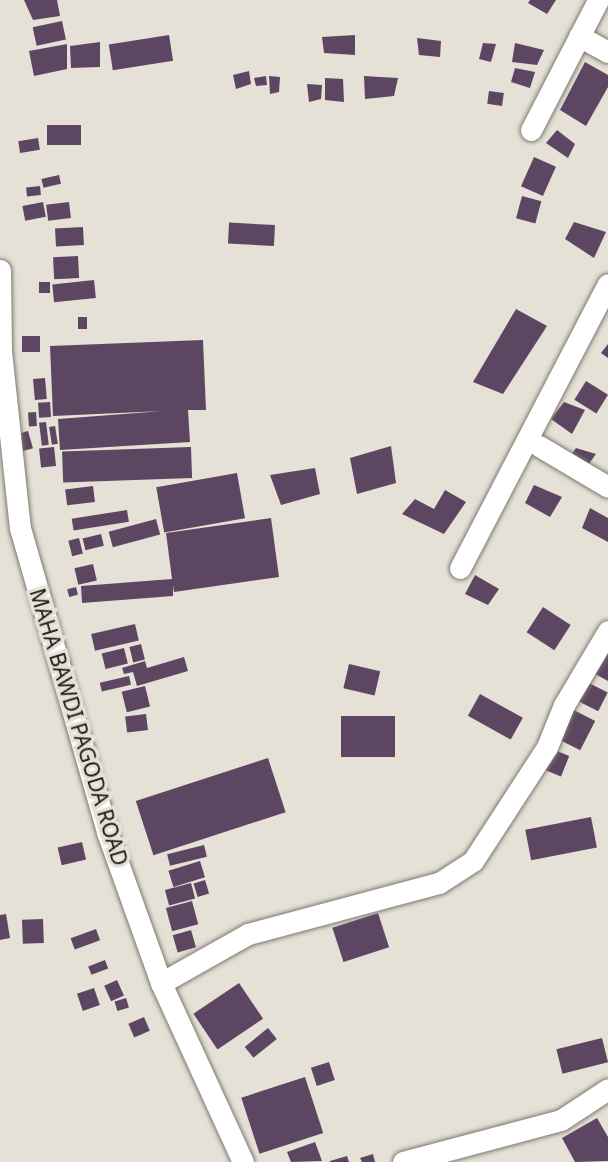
<!DOCTYPE html>
<style>
body{margin:0}
#map{position:relative;width:608px;height:1162px;overflow:hidden;background:#e6e1d7;font-family:"Noto Sans",sans-serif}
div>[style]{position:absolute}
.building>*{inset:0;background:#5d4662;transform-origin:0 0}
.roads{filter:drop-shadow(0 0 2px #7d786f) drop-shadow(0 0 2px #7d786f)}
.minor>*{height:21px;margin:-10.5px;padding:0 10.5px;transform-origin:10.5px;border-radius:10.5px;background:#fff}
span{translate:-50% -50%;white-space:nowrap;text-align:center;line-height:1.15;-webkit-text-stroke:7px #e6e1d7;paint-order:stroke}
.street-label{font-size:21px;color:#1b1915}
</style>
<div id="map">
<div class="building">
<div style="clip-path:polygon(24px 0,57px 0,60px 16px,33px 20px)"></div>
<div style="clip-path:polygon(530px 0,556px 0,547px 14px,528px 3px)"></div>
<div style="left:62px;top:21px;width:19px;height:30px;rotate:78deg"></div>
<div style="left:169px;top:35px;width:26px;height:61px;rotate:81deg"></div>
<div style="clip-path:polygon(355px 35px,355px 55px,324px 53px,322px 37px)"></div>
<div style="clip-path:polygon(417px 38px,441px 41px,440px 57px,419px 55px)"></div>
<div style="clip-path:polygon(100px 42px,100px 67px,71px 68px,70px 46px)"></div>
<div style="clip-path:polygon(483px 43px,496px 44px,491px 62px,479px 59px)"></div>
<div style="clip-path:polygon(515px 43px,544px 50px,537px 65px,512px 62px)"></div>
<div style="clip-path:polygon(67px 44px,67px 69px,34px 76px,29px 51px)"></div>
<div style="clip-path:polygon(585px 62px,608px 75px,608px 87px,586px 126px,560px 110px)"></div>
<div style="clip-path:polygon(515px 68px,535px 72px,530px 88px,511px 82px)"></div>
<div style="clip-path:polygon(249px 71px,251px 84px,236px 89px,233px 75px)"></div>
<div style="clip-path:polygon(266px 76px,267px 85px,256px 86px,254px 78px)"></div>
<div style="clip-path:polygon(269px 76px,280px 77px,279px 92px,270px 94px)"></div>
<div style="clip-path:polygon(364px 76px,398px 78px,394px 96px,365px 99px)"></div>
<div style="clip-path:polygon(325px 78px,343px 79px,344px 102px,325px 100px)"></div>
<div style="clip-path:polygon(307px 84px,322px 85px,321px 99px,309px 102px)"></div>
<div style="left:489px;top:91px;width:15px;height:13px;rotate:8deg"></div>
<div style="left:81px;top:125px;width:20px;height:34px;rotate:90deg"></div>
<div style="clip-path:polygon(557px 130px,575px 144px,568px 158px,546px 143px)"></div>
<div style="left:38px;top:138px;width:12px;height:20px;rotate:81deg"></div>
<div style="left:534px;top:157px;width:24px;height:32px;rotate:24deg"></div>
<div style="left:59px;top:175px;width:9px;height:18px;rotate:77deg"></div>
<div style="left:40px;top:186px;width:9px;height:14px;rotate:84deg"></div>
<div style="left:522px;top:196px;width:20px;height:23px;rotate:15deg"></div>
<div style="left:43px;top:202px;width:15px;height:21px;rotate:79deg"></div>
<div style="left:69px;top:202px;width:16px;height:23px;rotate:83deg"></div>
<div style="clip-path:polygon(574px 222px,606px 232px,594px 258px,565px 239px)"></div>
<div style="left:275px;top:225px;width:21px;height:46px;rotate:93deg"></div>
<div style="left:83px;top:227px;width:18px;height:28px;rotate:87deg"></div>
<div style="left:78px;top:256px;width:22px;height:25px;rotate:87deg"></div>
<div style="left:94px;top:280px;width:18px;height:42px;rotate:84deg"></div>
<div style="left:50px;top:282px;width:11px;height:11px;rotate:90deg"></div>
<div style="clip-path:polygon(516px 309px,547px 326px,503px 394px,473px 382px)"></div>
<div style="left:78px;top:317px;width:9px;height:12px"></div>
<div style="left:22px;top:336px;width:18px;height:16px"></div>
<div style="clip-path:polygon(203px 340px,206px 410px,188px 410px,190px 442px,60px 450px,58px 419px,163px 411px,53px 416px,50px 346px)"></div>
<div style="clip-path:polygon(608px 344px,608px 358px,601px 353px)"></div>
<div style="left:45px;top:378px;width:21px;height:12px;rotate:85deg"></div>
<div style="left:586px;top:381px;width:26px;height:22px;rotate:32deg"></div>
<div style="left:50px;top:402px;width:15px;height:12px;rotate:86deg"></div>
<div style="clip-path:polygon(564px 402px,585px 410px,572px 434px,551px 419px)"></div>
<div style="left:36px;top:412px;width:14px;height:8px;rotate:86deg"></div>
<div style="left:46px;top:422px;width:23px;height:7px;rotate:83deg"></div>
<div style="left:55px;top:426px;width:18px;height:6px;rotate:81deg"></div>
<div style="left:28px;top:431px;width:18px;height:12px;rotate:74deg"></div>
<div style="clip-path:polygon(391px 446px,396px 483px,357px 494px,350px 458px)"></div>
<div style="left:54px;top:447px;width:19px;height:15px;rotate:84deg"></div>
<div style="left:191px;top:447px;width:31px;height:129px;rotate:88deg"></div>
<div style="clip-path:polygon(576px 448px,596px 454px,583px 472px,566px 462px)"></div>
<div style="clip-path:polygon(315px 468px,320px 494px,281px 505px,270px 475px)"></div>
<div style="left:237px;top:473px;width:46px;height:82px;rotate:80deg"></div>
<div style="clip-path:polygon(534px 485px,562px 497px,550px 517px,525px 503px)"></div>
<div style="left:93px;top:486px;width:16px;height:28px;rotate:83deg"></div>
<div style="clip-path:polygon(445px 490px,466px 502px,444px 534px,402px 514px,415px 499px,434px 509px)"></div>
<div style="clip-path:polygon(590px 508px,608px 518px,608px 542px,582px 528px)"></div>
<div style="left:127px;top:510px;width:12px;height:56px;rotate:81deg"></div>
<div style="clip-path:polygon(271px 518px,279px 577px,174px 592px,173px 585px,173px 596px,82px 603px,81px 586px,172px 579px,166px 533px)"></div>
<div style="left:156px;top:519px;width:16px;height:49px;rotate:75deg"></div>
<div style="left:101px;top:534px;width:12px;height:19px;rotate:76deg"></div>
<div style="left:79px;top:538px;width:16px;height:11px;rotate:76deg"></div>
<div style="left:93px;top:564px;width:17px;height:19px;rotate:77deg"></div>
<div style="clip-path:polygon(475px 575px,499px 589px,488px 605px,465px 594px)"></div>
<div style="left:76px;top:587px;width:8px;height:9px;rotate:76deg"></div>
<div style="left:543px;top:607px;width:33px;height:30px;rotate:33deg"></div>
<div style="left:135px;top:624px;width:17px;height:45px;rotate:77deg"></div>
<div style="left:141px;top:644px;width:16px;height:12px;rotate:76deg"></div>
<div style="left:124px;top:648px;width:16px;height:23px;rotate:76deg"></div>
<div style="clip-path:polygon(608px 649px,608px 681px,584px 668px)"></div>
<div style="clip-path:polygon(184px 657px,188px 671px,137px 686px,133px 672px,124px 674px,122px 668px,145px 661px,147px 668px)"></div>
<div style="left:349px;top:664px;width:32px;height:25px;rotate:13deg"></div>
<div style="left:129px;top:676px;width:9px;height:30px;rotate:77deg"></div>
<div style="left:581px;top:679px;width:30px;height:21px;rotate:27deg"></div>
<div style="left:145px;top:686px;width:21px;height:24px;rotate:76deg"></div>
<div style="left:480px;top:694px;width:49px;height:25px;rotate:29deg"></div>
<div style="left:564px;top:705px;width:35px;height:33px;rotate:27deg"></div>
<div style="left:146px;top:714px;width:16px;height:21px;rotate:83deg"></div>
<div style="left:341px;top:716px;width:54px;height:41px"></div>
<div style="left:547px;top:747px;width:24px;height:22px;rotate:22deg"></div>
<div style="left:268px;top:758px;width:57px;height:139px;rotate:72deg"></div>
<div style="left:591px;top:817px;width:31px;height:67px;rotate:79deg"></div>
<div style="left:82px;top:842px;width:18px;height:25px;rotate:77deg"></div>
<div style="left:204px;top:845px;width:12px;height:38px;rotate:76deg"></div>
<div style="left:200px;top:861px;width:17px;height:33px;rotate:73deg"></div>
<div style="left:205px;top:880px;width:14px;height:12px;rotate:73deg"></div>
<div style="left:191px;top:883px;width:16px;height:27px;rotate:75deg"></div>
<div style="left:192px;top:901px;width:24px;height:27px;rotate:75deg"></div>
<div style="left:378px;top:913px;width:36px;height:48px;rotate:72deg"></div>
<div style="clip-path:polygon(6px 914px,10px 938px,0 940px,0 915px)"></div>
<div style="left:43px;top:919px;width:24px;height:21px;rotate:88deg"></div>
<div style="left:96px;top:929px;width:12px;height:27px;rotate:70deg"></div>
<div style="left:191px;top:930px;width:18px;height:19px;rotate:74deg"></div>
<div style="left:105px;top:960px;width:9px;height:18px;rotate:69deg"></div>
<div style="left:117px;top:980px;width:17px;height:14px;rotate:66deg"></div>
<div style="left:239px;top:983px;width:43px;height:55px;rotate:56deg"></div>
<div style="left:94px;top:988px;width:18px;height:18px;rotate:71deg"></div>
<div style="left:126px;top:998px;width:10px;height:12px;rotate:73deg"></div>
<div style="left:144px;top:1017px;width:15px;height:17px;rotate:67deg"></div>
<div style="left:268px;top:1028px;width:14px;height:30px;rotate:51deg"></div>
<div style="left:602px;top:1038px;width:25px;height:47px;rotate:76deg"></div>
<div style="left:329px;top:1062px;width:19px;height:19px;rotate:72deg"></div>
<div style="left:305px;top:1077px;width:59px;height:67px;rotate:72deg"></div>
<div style="clip-path:polygon(597px 1118px,608px 1137px,608px 1161px,575px 1162px,562px 1138px)"></div>
<div style="clip-path:polygon(315px 1142px,322px 1161px,291px 1162px,287px 1152px)"></div>
<div style="clip-path:polygon(373px 1154px,375px 1162px,362px 1162px,360px 1158px)"></div>
<div style="clip-path:polygon(347px 1156px,349px 1162px,330px 1162px,330px 1161px)"></div>
</div>
<div class="roads">
<div class="minor">
<div style="left:579px;top:36px;width:33px;rotate:29deg"></div>
<div style="left:531px;top:130px;width:146px;rotate:-62.7deg"></div>
<div style="left:0;top:270px;width:81px;rotate:89.3deg"></div>
<div style="left:1px;top:351px;width:178px;rotate:83.9deg"></div>
<div style="left:20px;top:528px;width:316px;rotate:74deg"></div>
<div style="left:107px;top:832px;width:160px;rotate:70.3deg"></div>
<div style="left:161px;top:983px;width:197px;rotate:65.4deg"></div>
<div style="left:539px;top:446px;width:80px;rotate:30.7deg"></div>
<div style="left:460px;top:568px;width:320px;rotate:-62.5deg"></div>
<div style="left:161px;top:983px;width:100px;rotate:-29.4deg"></div>
<div style="left:248px;top:934px;width:198px;rotate:-15deg"></div>
<div style="left:439px;top:883px;width:40px;rotate:-32.9deg"></div>
<div style="left:473px;top:861px;width:136px;rotate:-57deg"></div>
<div style="left:547px;top:747px;width:45px;rotate:-68deg"></div>
<div style="left:564px;top:705px;width:86px;rotate:-59.3deg"></div>
<div style="left:403px;top:1162px;width:163px;rotate:-14.9deg"></div>
<div style="left:561px;top:1120px;width:56px;rotate:-33.4deg"></div>
</div>
</div>
<div class="street-label">
<span style="left:79px;top:727px;rotate:73deg">MAHA BAWDI PAGODA ROAD</span>
</div>
</div>
